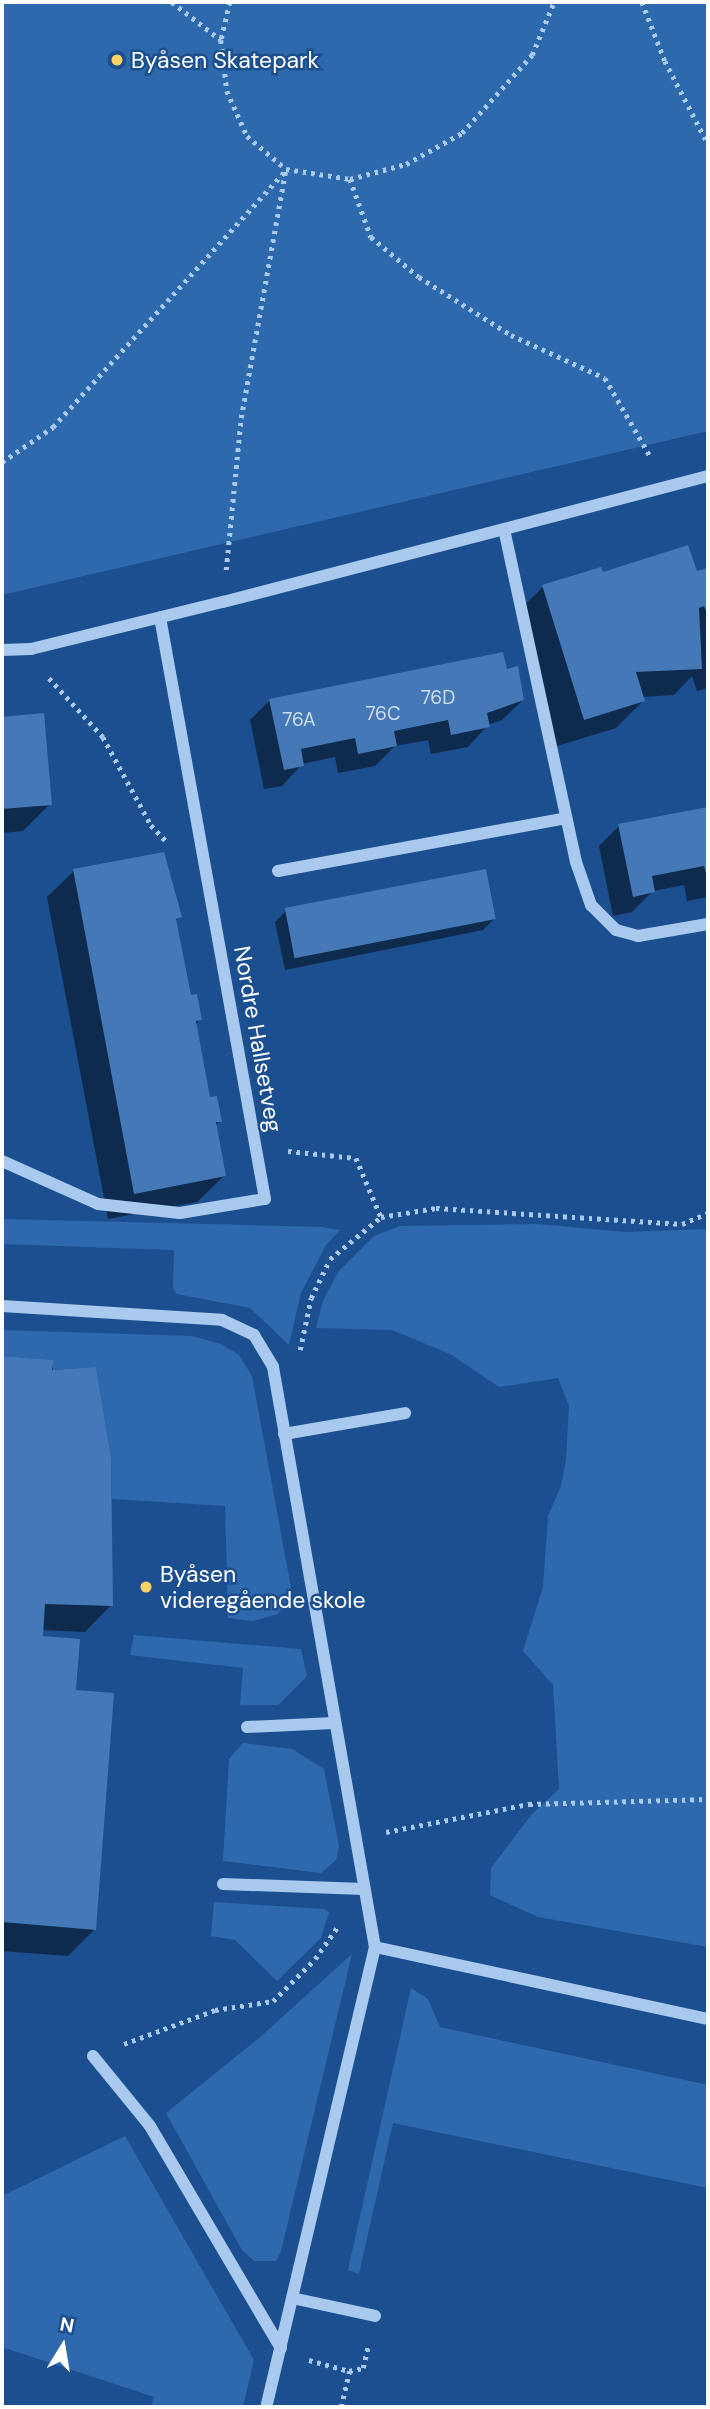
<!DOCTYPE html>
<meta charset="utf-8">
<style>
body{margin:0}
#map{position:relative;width:710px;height:2409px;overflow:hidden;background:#1b4f8f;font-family:"DM Sans",sans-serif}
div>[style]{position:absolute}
.green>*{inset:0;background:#2e69ad}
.shadow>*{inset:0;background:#0007}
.building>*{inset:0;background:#4478b7;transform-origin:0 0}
.path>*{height:4.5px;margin-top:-2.25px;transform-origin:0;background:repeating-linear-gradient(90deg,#a9c9ee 0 3.5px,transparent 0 8.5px)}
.minor>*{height:12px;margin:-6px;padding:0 6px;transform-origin:6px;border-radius:6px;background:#a9c9ee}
.dots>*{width:19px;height:19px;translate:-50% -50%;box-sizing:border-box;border:4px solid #1b4f8f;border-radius:50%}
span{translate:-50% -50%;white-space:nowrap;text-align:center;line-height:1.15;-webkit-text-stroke:5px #1b4f8f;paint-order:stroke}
.number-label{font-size:19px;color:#d0dded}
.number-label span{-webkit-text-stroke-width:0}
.poi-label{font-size:23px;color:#fff}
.left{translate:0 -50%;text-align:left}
.street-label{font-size:23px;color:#fff}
.frame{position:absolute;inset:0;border:4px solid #fff;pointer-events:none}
.north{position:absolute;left:28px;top:2311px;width:70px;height:70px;-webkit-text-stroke:5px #1b4f8f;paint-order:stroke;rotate:11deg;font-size:19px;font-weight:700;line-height:28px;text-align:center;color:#fff}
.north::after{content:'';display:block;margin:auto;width:24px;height:32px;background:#fff;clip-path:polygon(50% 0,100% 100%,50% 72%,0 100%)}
</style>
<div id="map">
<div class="green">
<div style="clip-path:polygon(2px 2px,708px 2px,708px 431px,2px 595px)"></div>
<div style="clip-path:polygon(2px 1219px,322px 1227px,340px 1230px,326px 1245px,301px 1293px,289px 1345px,250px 1308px,177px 1294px,173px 1288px,174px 1250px,2px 1244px)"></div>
<div style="clip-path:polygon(538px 1224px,625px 1232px,708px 1229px,708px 1947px,538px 1917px,490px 1895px,491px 1868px,532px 1814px,559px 1789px,553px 1685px,523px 1651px,543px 1587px,548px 1516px,561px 1486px,566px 1459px,569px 1406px,558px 1378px,499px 1387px,450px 1354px,392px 1330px,316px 1328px,323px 1301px,338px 1272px,374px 1236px,400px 1226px)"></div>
<div style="clip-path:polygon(2px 1330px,192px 1336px,221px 1344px,239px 1355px,252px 1376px,292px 1593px,278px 1614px,253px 1621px,228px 1618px,225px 1506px,112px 1499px,111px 1458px,96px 1367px,52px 1370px,52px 1360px,2px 1356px)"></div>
<div style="clip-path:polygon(134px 1635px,301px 1649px,307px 1676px,278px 1705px,240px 1705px,243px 1668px,130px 1655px)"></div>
<div style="clip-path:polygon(243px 1743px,292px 1749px,324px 1769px,339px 1846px,336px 1860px,321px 1873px,223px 1861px,229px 1759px)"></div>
<div style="clip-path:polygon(214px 1902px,324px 1909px,329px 1912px,321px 1938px,277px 1981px,235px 1940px,211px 1936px)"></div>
<div style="clip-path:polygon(352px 1954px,281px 2251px,276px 2261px,254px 2261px,242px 2250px,166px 2113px,259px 2038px)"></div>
<div style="clip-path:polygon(411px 1988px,428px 1999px,440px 2027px,708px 2085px,708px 2188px,393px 2123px,359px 2274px,348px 2270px)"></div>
<div style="clip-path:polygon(125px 2136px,254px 2360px,243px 2407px,151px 2407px,154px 2397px,2px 2347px,2px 2196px)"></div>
</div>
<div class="shadow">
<div style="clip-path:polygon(708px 569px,708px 688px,697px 691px,692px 676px,674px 695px,641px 697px,643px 701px,616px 728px,557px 746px,516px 613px,543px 587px,602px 574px,696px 574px)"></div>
<div style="clip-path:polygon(505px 671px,523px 700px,502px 720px,488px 725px,468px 747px,431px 754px,428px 740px,395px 746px,375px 766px,338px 773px,335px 757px,302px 764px,282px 786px,264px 789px,250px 720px,270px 700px)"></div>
<div style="clip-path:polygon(43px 715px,50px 804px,23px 831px,2px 833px,2px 718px)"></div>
<div style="clip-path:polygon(708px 808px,708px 897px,687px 901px,684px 885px,653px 891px,632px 912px,613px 916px,599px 846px,619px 826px)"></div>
<div style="clip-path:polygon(74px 871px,180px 917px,175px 921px,189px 997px,200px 1020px,195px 1025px,209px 1099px,220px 1121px,215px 1126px,224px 1176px,197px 1202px,108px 1219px,47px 897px)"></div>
<div style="clip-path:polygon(286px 911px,494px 919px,483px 930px,285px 970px,275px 922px)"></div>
<div style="clip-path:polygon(2px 1357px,51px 1361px,111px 1605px,85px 1632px,41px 1630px,41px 1637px,74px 1691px,94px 1930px,68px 1956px,2px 1951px)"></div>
</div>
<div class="building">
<div style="clip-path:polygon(688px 545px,697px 571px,708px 568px,708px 616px,704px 606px,699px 608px,702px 669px,636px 672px,645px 701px,584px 720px,542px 585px,601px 567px,603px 572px)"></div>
<div style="clip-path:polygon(503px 652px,507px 669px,518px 666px,524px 700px,487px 713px,490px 727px,451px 735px,448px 720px,394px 731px,397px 746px,358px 754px,355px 738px,301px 749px,304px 766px,284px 770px,269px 699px)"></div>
<div style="clip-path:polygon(44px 713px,52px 805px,2px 809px,2px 717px)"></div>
<div style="clip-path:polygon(708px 807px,708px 881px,704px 866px,652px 876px,655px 892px,633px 897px,618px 824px)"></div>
<div style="clip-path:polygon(164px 852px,182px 917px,176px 919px,191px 995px,197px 994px,202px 1020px,196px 1021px,210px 1097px,217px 1096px,222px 1122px,216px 1122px,226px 1176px,134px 1194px,73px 869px)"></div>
<div style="left:486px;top:869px;width:51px;height:205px;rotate:79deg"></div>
<div style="clip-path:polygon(2px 1356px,53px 1360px,52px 1370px,96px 1367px,111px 1458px,113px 1606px,45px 1604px,43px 1636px,80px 1639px,76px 1690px,114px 1693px,96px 1930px,2px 1922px)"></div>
</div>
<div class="path">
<div style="left:172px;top:2px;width:62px;rotate:37.8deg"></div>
<div style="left:230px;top:2px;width:39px;rotate:103deg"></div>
<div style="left:221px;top:40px;width:51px;rotate:83.3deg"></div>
<div style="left:227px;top:91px;width:49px;rotate:66deg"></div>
<div style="left:247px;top:136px;width:51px;rotate:40.2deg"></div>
<div style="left:286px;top:169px;width:65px;rotate:8.9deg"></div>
<div style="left:350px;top:179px;width:58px;rotate:-15deg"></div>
<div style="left:406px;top:164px;width:64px;rotate:-29deg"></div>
<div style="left:462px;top:133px;width:105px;rotate:-48.1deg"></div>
<div style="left:532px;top:55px;width:57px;rotate:-67.5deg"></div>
<div style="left:642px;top:2px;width:63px;rotate:68.7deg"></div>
<div style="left:665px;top:61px;width:93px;rotate:62.6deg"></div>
<div style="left:350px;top:179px;width:62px;rotate:70.1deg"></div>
<div style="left:371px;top:237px;width:62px;rotate:39.8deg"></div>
<div style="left:419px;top:277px;width:109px;rotate:32.2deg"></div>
<div style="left:511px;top:335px;width:103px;rotate:24.6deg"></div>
<div style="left:605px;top:378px;width:90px;rotate:60deg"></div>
<div style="left:2px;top:462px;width:62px;rotate:-34.5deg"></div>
<div style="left:53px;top:427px;width:347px;rotate:-47.8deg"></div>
<div style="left:226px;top:570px;width:153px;rotate:-84.4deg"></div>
<div style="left:241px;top:418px;width:253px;rotate:-79.8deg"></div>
<div style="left:49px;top:678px;width:80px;rotate:47.5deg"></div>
<div style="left:103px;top:737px;width:100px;rotate:61.4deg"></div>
<div style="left:151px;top:825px;width:21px;rotate:47deg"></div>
<div style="left:288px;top:1151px;width:68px;rotate:5.9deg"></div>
<div style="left:356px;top:1158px;width:64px;rotate:67deg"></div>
<div style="left:300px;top:1350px;width:53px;rotate:-78.1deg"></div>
<div style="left:311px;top:1298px;width:43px;rotate:-64deg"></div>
<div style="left:330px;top:1259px;width:66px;rotate:-39.5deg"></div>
<div style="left:381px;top:1217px;width:56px;rotate:-9.3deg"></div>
<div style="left:436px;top:1208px;width:247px;rotate:3.7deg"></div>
<div style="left:682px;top:1224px;width:28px;rotate:-23deg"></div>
<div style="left:386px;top:1832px;width:146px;rotate:-11.1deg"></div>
<div style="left:529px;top:1804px;width:179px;rotate:-1.6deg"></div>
<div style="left:124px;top:2044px;width:97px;rotate:-20.5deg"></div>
<div style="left:215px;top:2010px;width:59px;rotate:-8.8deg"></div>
<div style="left:273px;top:2001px;width:59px;rotate:-45deg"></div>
<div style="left:315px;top:1959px;width:38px;rotate:-55deg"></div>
<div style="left:309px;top:2360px;width:41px;rotate:15.4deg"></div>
<div style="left:341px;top:2407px;width:37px;rotate:-77deg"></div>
<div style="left:349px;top:2371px;width:14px;rotate:-12deg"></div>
<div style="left:363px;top:2368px;width:22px;rotate:-77deg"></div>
</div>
<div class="minor">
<div style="left:504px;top:529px;width:341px;rotate:77.8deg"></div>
<div style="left:576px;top:862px;width:46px;rotate:70.8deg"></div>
<div style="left:591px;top:905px;width:35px;rotate:45deg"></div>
<div style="left:616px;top:930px;width:23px;rotate:15deg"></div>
<div style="left:638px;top:936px;width:71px;rotate:-9.7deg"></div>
<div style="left:2px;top:650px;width:29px;rotate:-2deg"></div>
<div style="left:31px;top:649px;width:198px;rotate:-13.8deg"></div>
<div style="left:223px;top:602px;width:501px;rotate:-14.56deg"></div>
<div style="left:278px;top:871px;width:293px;rotate:-10.4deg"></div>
<div style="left:2px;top:1161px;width:105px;rotate:24.1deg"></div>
<div style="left:98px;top:1204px;width:82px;rotate:6.3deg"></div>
<div style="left:180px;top:1213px;width:86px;rotate:-9.4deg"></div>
<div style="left:265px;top:1199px;width:591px;rotate:-100.23deg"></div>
<div style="left:2px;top:1306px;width:220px;rotate:3.6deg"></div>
<div style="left:222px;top:1320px;width:35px;rotate:25deg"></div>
<div style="left:254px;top:1335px;width:37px;rotate:59deg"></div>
<div style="left:273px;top:1367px;width:589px;rotate:80.03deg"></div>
<div style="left:375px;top:1947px;width:473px;rotate:103.3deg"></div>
<div style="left:284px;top:1434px;width:123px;rotate:-9.8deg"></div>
<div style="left:247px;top:1727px;width:87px;rotate:-2.6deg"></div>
<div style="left:223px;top:1884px;width:141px;rotate:2deg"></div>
<div style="left:375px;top:1947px;width:341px;rotate:12.2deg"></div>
<div style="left:93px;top:2056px;width:90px;rotate:50.8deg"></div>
<div style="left:150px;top:2126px;width:258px;rotate:59.5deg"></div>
<div style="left:292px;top:2298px;width:85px;rotate:12.2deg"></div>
</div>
<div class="dots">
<div style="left:117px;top:60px;background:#ffd166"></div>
<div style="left:146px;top:1587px;background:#ffd166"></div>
</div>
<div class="number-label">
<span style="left:438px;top:698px">76D</span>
<span style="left:383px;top:714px">76C</span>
<span style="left:299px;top:720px">76A</span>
</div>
<div class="poi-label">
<span class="left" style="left:131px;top:60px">Byåsen Skatepark</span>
<span class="left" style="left:160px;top:1587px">Byåsen<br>videregående skole</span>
</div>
<div class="street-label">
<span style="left:258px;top:1039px;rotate:80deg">Nordre Hallsetveg</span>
</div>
<div class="frame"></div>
<div class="north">N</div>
</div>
